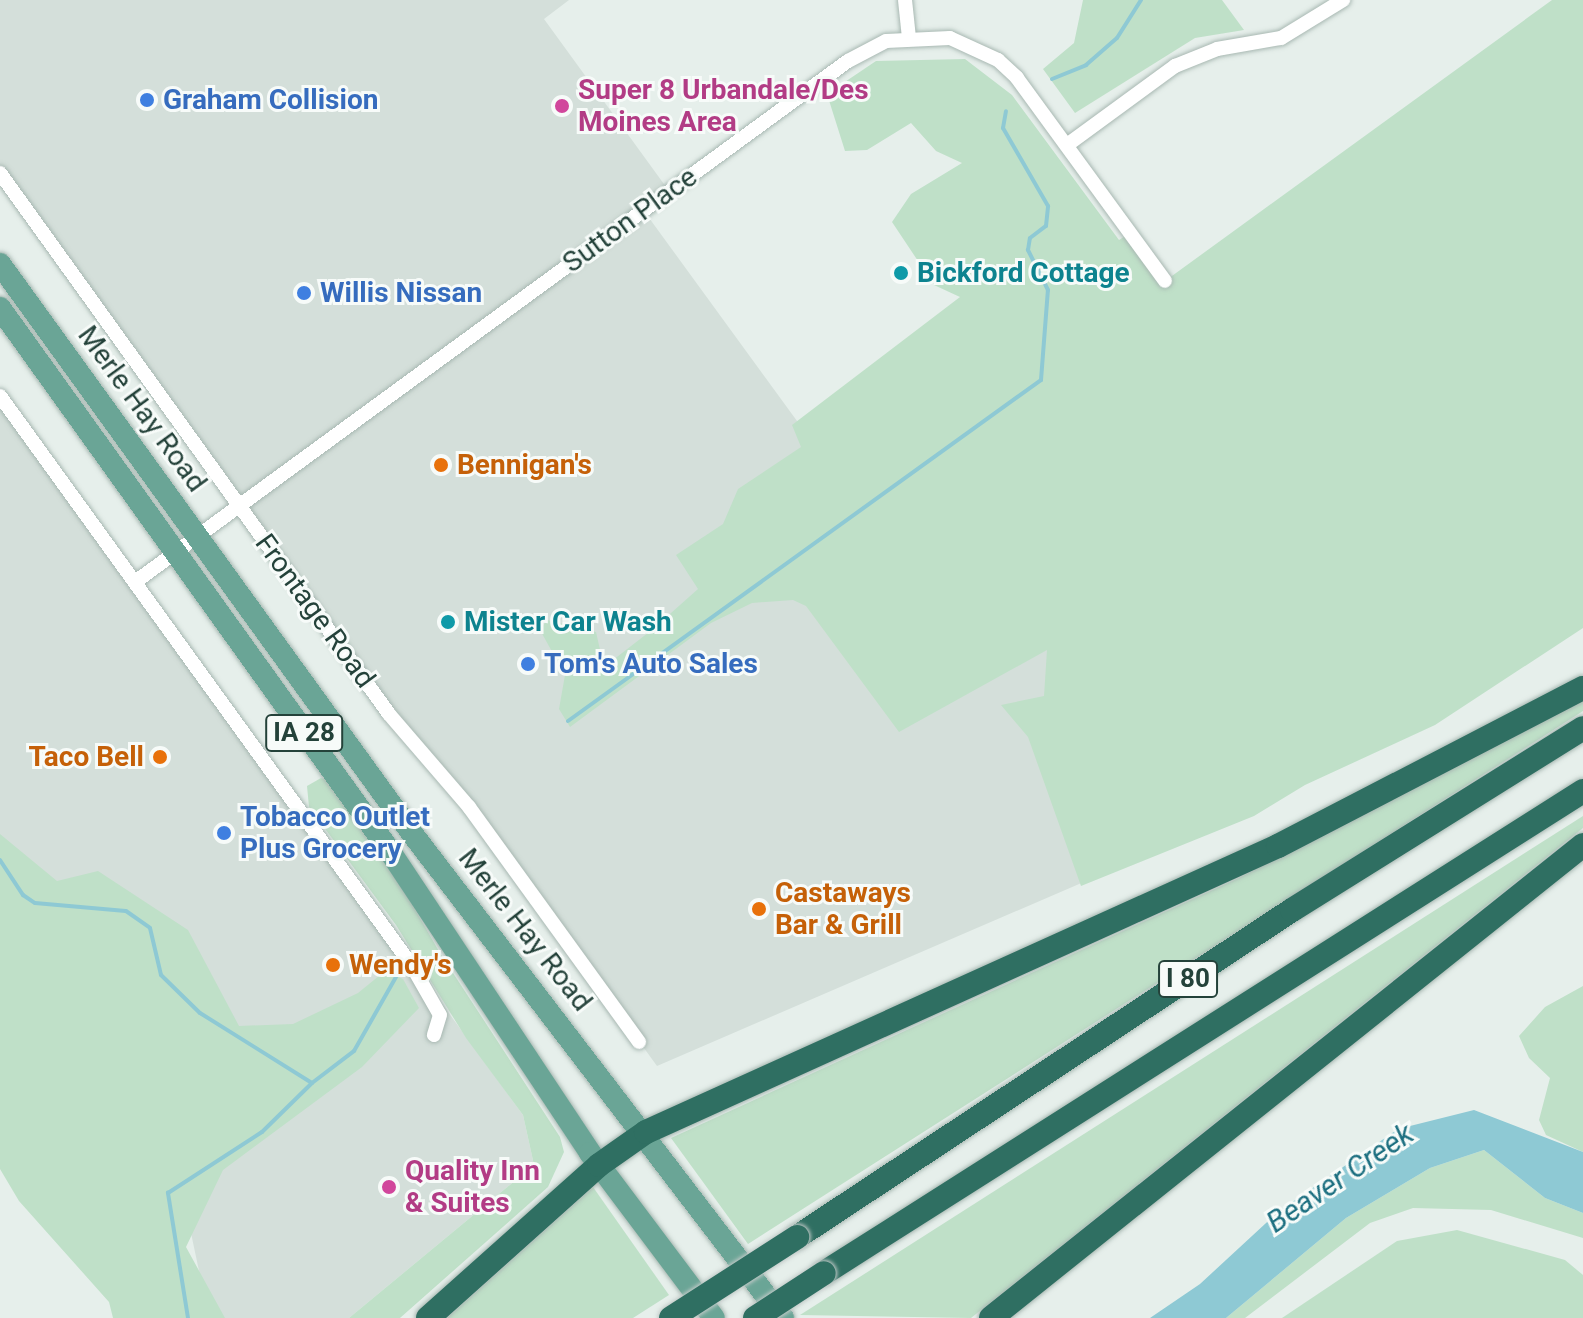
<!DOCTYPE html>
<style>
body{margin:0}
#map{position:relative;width:1583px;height:1318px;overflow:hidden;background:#e6efeb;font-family:Roboto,sans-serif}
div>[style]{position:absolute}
.built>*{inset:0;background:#d4dfda}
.green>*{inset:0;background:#bfe0c8}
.water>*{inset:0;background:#8ec9d4}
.stream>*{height:4px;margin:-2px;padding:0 2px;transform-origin:2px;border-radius:2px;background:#8ec9d4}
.roads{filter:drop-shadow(0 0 2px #a8b8b2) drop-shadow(0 0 2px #a8b8b2)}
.street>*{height:14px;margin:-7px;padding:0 7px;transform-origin:7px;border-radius:7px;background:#fff}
.primary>*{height:22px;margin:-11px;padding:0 11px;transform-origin:11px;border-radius:11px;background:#6aa596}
.highway>*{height:24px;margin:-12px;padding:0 12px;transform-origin:12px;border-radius:12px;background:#2f6f62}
.bridges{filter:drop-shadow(0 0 2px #c2cac8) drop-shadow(0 0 2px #c2cac8)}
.highway-bridge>*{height:24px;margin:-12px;padding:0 12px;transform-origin:12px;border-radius:12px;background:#2f6f62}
.dots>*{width:22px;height:22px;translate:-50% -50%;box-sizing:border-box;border:4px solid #f7fbf9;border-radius:50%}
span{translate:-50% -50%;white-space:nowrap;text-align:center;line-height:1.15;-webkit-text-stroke:6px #f7fbf9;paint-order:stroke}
.shield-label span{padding:2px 6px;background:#f7fbf9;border:2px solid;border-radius:6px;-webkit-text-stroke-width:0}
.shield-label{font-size:26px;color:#24423a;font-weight:700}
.hotel-label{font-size:28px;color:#b23c85;font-weight:700}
.left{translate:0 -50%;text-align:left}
.shop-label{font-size:28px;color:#366cbe;font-weight:700}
.street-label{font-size:28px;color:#24423a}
.culture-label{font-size:28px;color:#0d838f;font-weight:700}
.food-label{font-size:28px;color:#c56008;font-weight:700}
.right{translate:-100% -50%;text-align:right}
.water-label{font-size:30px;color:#1c6f80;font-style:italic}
</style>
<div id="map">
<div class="built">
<div style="clip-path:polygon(0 0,569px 0,544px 19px,669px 191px,644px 211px,824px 458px,899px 731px,1093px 624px,1232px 818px,657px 1066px,469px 807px,389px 714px,0 173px)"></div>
<div style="clip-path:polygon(0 396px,523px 1115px,534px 1165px,349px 1318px,209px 1318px,188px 1219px,0 968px)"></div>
</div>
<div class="green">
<div style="clip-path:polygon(1083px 0,1222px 0,1244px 30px,1195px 38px,1075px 113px,1043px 69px,1074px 43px)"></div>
<div style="clip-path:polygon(1552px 0,1583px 0,1583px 628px,1435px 725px,1305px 785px,1254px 816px,1081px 886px,1028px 737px,1001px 705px,1044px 696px,1047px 650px,899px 732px,806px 606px,793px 600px,752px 603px,711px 623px,570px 727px,559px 709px,565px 675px,540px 630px,547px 620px,596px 632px,604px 667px,653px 629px,698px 589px,676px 555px,723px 524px,738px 489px,801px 447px,792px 425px,960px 297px,934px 285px,892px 222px,911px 194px,962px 163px,936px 151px,911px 123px,867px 150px,845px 151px,827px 94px,876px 61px,965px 59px,1012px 95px,1119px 240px,1130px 233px,1165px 281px)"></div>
<div style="clip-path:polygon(1583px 701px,1583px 711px,748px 1244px,671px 1138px,1239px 878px)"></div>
<div style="clip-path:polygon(321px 778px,332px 782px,387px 861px,440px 953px,560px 1137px,564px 1152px,548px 1187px,400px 1318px,349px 1318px,534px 1165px,523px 1115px,466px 1038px,396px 925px,309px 807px,307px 786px)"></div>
<div style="clip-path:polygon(1583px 816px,1583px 828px,971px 1318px,800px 1315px)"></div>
<div style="clip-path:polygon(0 834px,57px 881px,98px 871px,188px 930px,239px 1026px,293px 1024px,358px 993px,385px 971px,403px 979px,419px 1008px,362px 1067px,223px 1170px,186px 1247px,225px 1318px,113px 1318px,109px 1302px,19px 1201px,0 1169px)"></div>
<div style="clip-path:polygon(1583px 986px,1583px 1152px,1546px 1135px,1539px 1120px,1550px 1078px,1529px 1058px,1519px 1036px,1545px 1007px)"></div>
<div style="clip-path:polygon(1484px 1150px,1545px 1198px,1583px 1213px,1583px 1238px,1491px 1210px,1413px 1208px,1370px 1223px,1245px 1318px,1226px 1318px,1346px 1218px,1430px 1168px)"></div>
<div style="clip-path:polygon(593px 1187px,669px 1295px,633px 1318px,447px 1318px)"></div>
<div style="clip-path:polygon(1457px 1230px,1565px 1260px,1583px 1275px,1583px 1318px,1282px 1318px,1397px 1241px)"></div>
</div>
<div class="water">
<div style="clip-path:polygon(1474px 1110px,1583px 1152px,1583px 1213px,1545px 1198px,1484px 1150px,1430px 1168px,1346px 1218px,1226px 1318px,1150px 1318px,1200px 1284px,1278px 1212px,1398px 1129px)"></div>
</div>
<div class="stream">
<div style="left:1052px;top:79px;width:37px;rotate:-22deg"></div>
<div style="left:1086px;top:65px;width:41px;rotate:-41.1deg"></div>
<div style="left:1117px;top:38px;width:45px;rotate:-57.7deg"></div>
<div style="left:568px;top:721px;width:583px;rotate:-35.79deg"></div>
<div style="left:1041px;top:380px;width:90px;rotate:-85.6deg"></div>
<div style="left:1048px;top:290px;width:45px;rotate:-116.6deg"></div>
<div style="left:1028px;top:250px;width:12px;rotate:-81deg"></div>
<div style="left:1030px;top:238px;width:20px;rotate:-37deg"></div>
<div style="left:1046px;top:226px;width:20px;rotate:-84deg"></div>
<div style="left:1048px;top:206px;width:90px;rotate:-120deg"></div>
<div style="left:1003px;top:128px;width:17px;rotate:-80deg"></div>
<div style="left:0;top:860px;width:42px;rotate:56.7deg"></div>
<div style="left:23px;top:895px;width:14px;rotate:34deg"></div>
<div style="left:35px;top:903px;width:91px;rotate:5deg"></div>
<div style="left:126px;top:911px;width:29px;rotate:35deg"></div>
<div style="left:150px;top:928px;width:48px;rotate:76.8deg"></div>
<div style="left:161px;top:975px;width:54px;rotate:44.3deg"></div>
<div style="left:200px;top:1013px;width:132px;rotate:32deg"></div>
<div style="left:188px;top:1318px;width:127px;rotate:-99.1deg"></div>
<div style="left:168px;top:1193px;width:112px;rotate:-33deg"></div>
<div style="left:262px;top:1132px;width:70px;rotate:-44.4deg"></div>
<div style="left:312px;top:1083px;width:53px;rotate:-37.3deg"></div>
<div style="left:354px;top:1051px;width:85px;rotate:-60.4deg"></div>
</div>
<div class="roads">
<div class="street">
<div style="left:905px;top:0;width:37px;rotate:84deg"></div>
<div style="left:1067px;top:145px;width:134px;rotate:-36.2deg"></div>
<div style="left:1175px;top:66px;width:45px;rotate:-22deg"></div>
<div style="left:1217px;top:49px;width:65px;rotate:-9.8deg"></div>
<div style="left:1281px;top:38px;width:73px;rotate:-31.5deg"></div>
<div style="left:0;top:173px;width:666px;rotate:54.28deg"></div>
<div style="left:389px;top:714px;width:123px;rotate:49.3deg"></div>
<div style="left:469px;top:807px;width:290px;rotate:54.1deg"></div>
<div style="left:0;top:396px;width:703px;rotate:54.14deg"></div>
<div style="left:412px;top:966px;width:56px;rotate:60.3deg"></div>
<div style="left:440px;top:1015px;width:21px;rotate:107deg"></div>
<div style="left:135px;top:582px;width:883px;rotate:-36.16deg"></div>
<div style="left:848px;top:61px;width:43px;rotate:-27.8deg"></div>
<div style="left:886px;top:41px;width:64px;rotate:-2.7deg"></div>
<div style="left:950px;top:38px;width:53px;rotate:24.6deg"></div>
<div style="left:998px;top:60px;width:26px;rotate:43deg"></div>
<div style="left:1017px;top:78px;width:251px;rotate:53.9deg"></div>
</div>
<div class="primary">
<div style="left:0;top:264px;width:701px;rotate:54.11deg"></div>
<div style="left:411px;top:832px;width:612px;rotate:52.57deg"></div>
<div style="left:0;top:308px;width:664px;rotate:54.32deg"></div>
<div style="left:387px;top:847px;width:367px;rotate:56.4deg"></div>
<div style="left:590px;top:1153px;width:206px;rotate:53.1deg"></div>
</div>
<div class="highway">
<div style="left:797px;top:1237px;width:593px;rotate:-33.45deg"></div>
<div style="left:1292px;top:910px;width:343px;rotate:-32deg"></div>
<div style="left:824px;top:1273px;width:899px;rotate:-32.42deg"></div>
<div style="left:428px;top:1318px;width:229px;rotate:-41.8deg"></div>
<div style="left:599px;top:1165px;width:57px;rotate:-35.1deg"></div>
<div style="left:646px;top:1132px;width:694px;rotate:-24.35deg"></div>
<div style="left:1278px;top:846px;width:343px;rotate:-27.4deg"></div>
<div style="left:991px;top:1318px;width:758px;rotate:-38.62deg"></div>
</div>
</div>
<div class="bridges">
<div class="highway-bridge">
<div style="left:671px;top:1318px;width:150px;rotate:-32.7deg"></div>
<div style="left:755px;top:1318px;width:82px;rotate:-33.1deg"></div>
</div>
</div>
<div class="dots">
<div style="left:147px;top:100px;background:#3f7fe0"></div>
<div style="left:562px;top:106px;background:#d1479c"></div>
<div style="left:901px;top:273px;background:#0f9aa8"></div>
<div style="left:304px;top:293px;background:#3f7fe0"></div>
<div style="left:441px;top:465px;background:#e8710a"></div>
<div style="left:448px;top:622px;background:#0f9aa8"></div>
<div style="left:528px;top:664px;background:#3f7fe0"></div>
<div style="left:160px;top:757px;background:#e8710a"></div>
<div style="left:224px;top:833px;background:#3f7fe0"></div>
<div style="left:759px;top:909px;background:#e8710a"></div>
<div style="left:333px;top:965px;background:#e8710a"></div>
<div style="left:389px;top:1187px;background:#d1479c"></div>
</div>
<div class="shield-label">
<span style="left:304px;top:733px">IA 28</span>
<span style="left:1188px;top:979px">I 80</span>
</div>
<div class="hotel-label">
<span class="left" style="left:578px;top:106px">Super 8 Urbandale/Des<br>Moines Area</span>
<span class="left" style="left:405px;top:1187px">Quality Inn<br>&amp; Suites</span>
</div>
<div class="shop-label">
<span class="left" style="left:163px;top:100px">Graham Collision</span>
<span class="left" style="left:320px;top:293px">Willis Nissan</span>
<span class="left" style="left:544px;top:664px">Tom's Auto Sales</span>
<span class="left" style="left:240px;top:833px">Tobacco Outlet<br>Plus Grocery</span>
</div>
<div class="street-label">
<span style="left:630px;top:220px;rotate:-36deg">Sutton Place</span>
<span style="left:142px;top:409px;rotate:54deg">Merle Hay Road</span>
<span style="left:315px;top:611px;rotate:54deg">Frontage Road</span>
<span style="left:525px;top:930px;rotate:52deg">Merle Hay Road</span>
</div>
<div class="culture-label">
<span class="left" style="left:917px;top:273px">Bickford Cottage</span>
<span class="left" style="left:464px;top:622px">Mister Car Wash</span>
</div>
<div class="food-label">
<span class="left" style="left:457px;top:465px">Bennigan's</span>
<span class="right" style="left:144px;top:757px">Taco Bell</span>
<span class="left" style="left:775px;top:909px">Castaways<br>Bar &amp; Grill</span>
<span class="left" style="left:349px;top:965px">Wendy's</span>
</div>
<div class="water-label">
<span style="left:1340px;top:1178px;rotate:-34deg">Beaver Creek</span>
</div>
</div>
